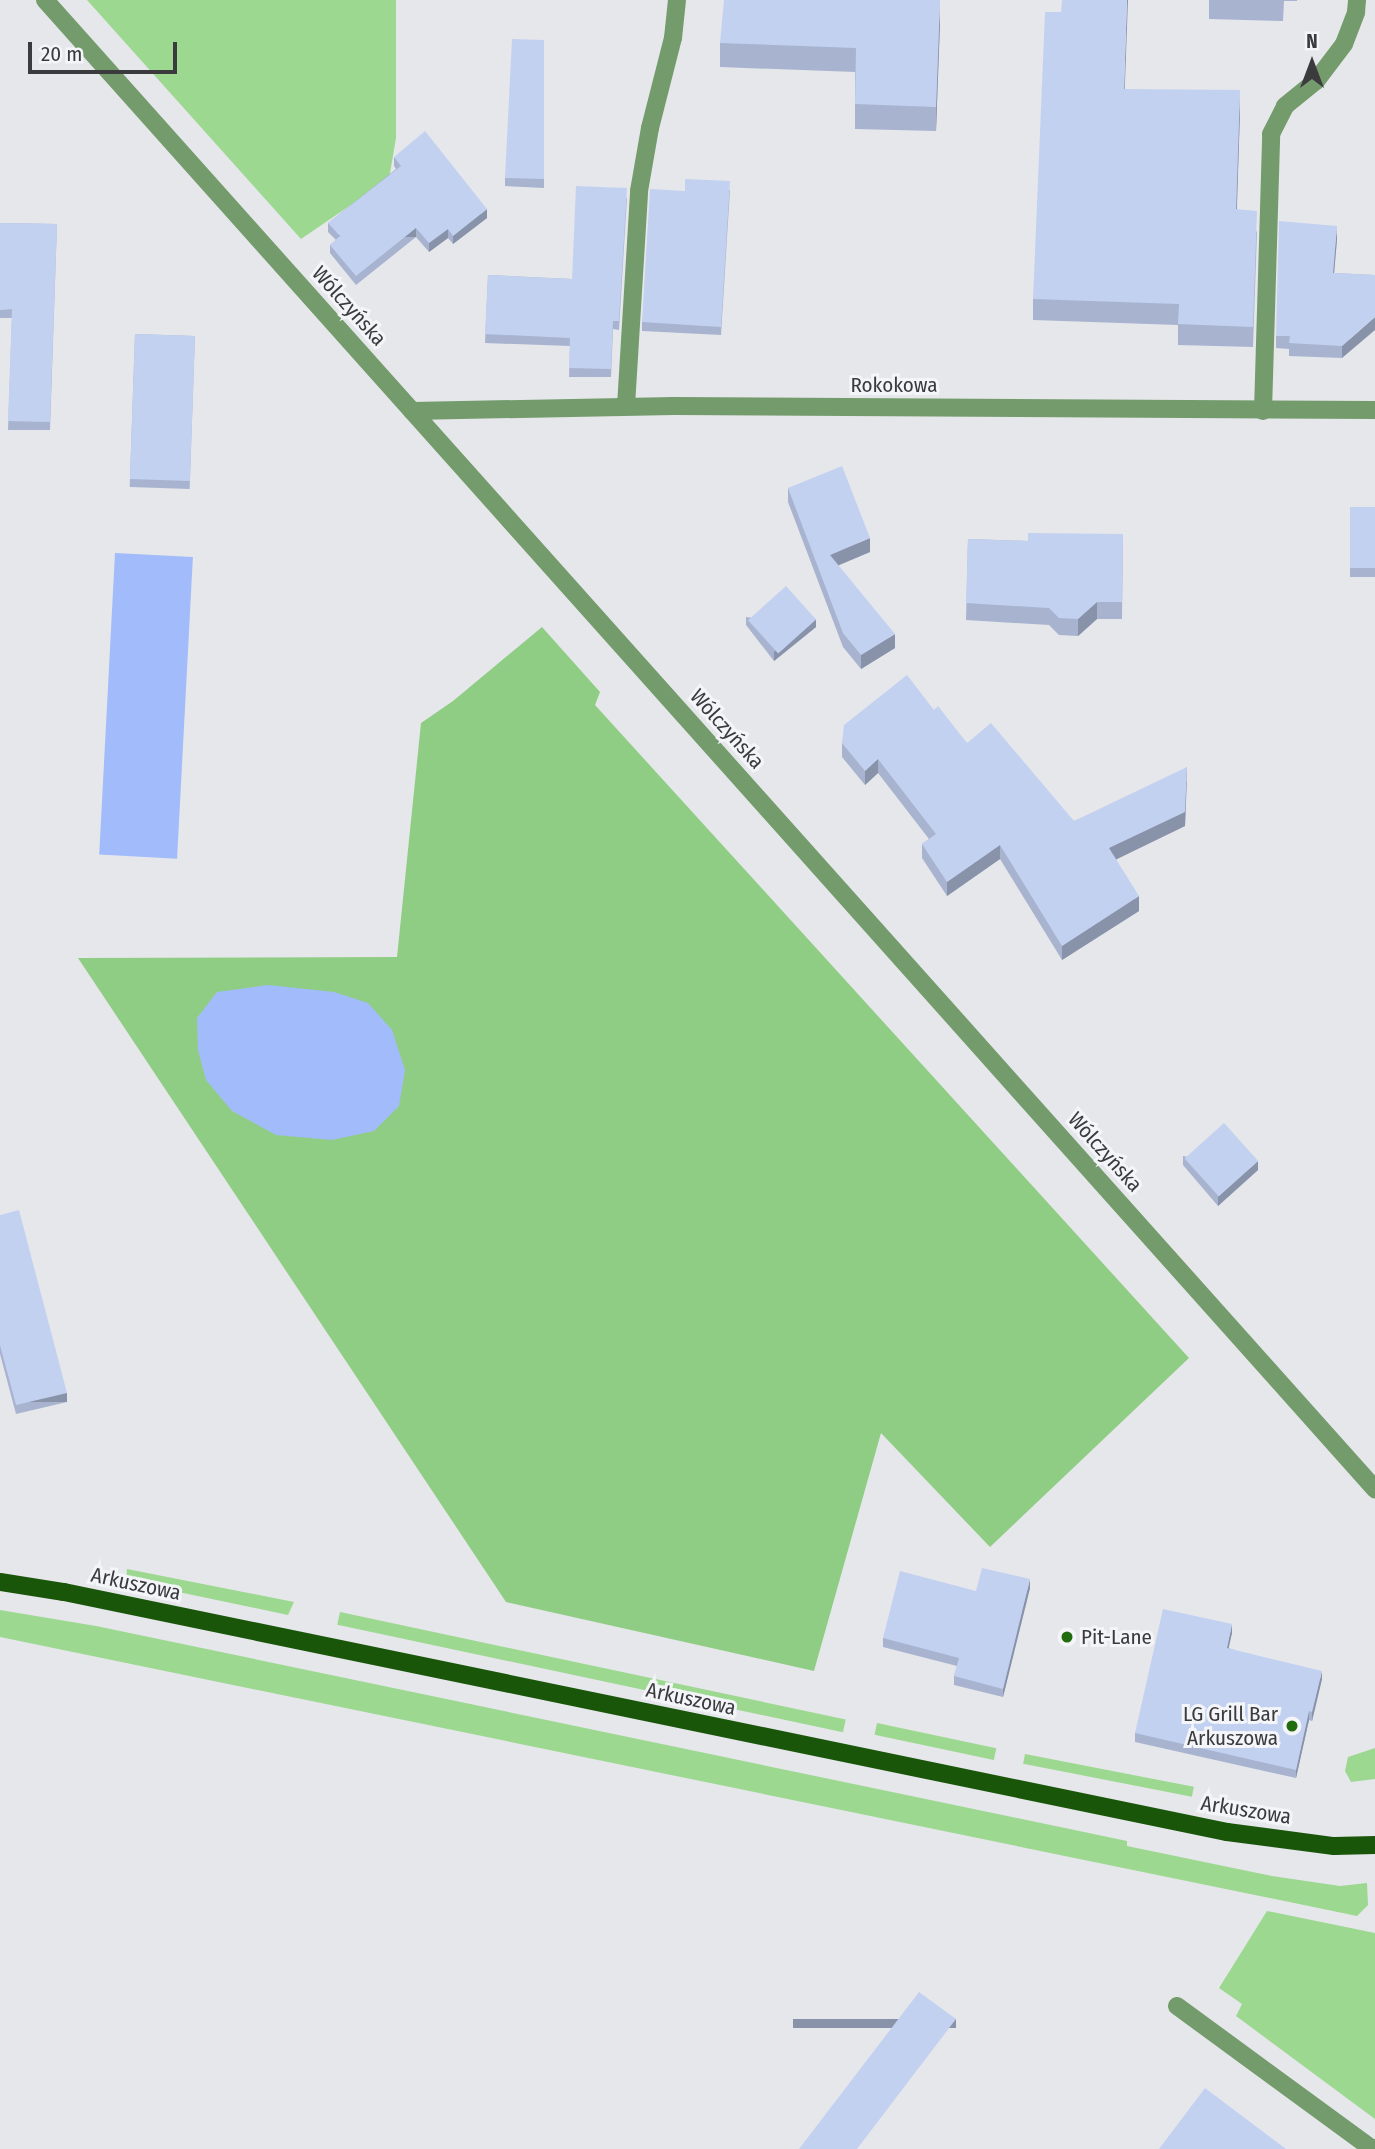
<!DOCTYPE html>
<meta charset="utf-8">
<style>
body{margin:0}
#map{position:relative;width:1375px;height:2149px;overflow:hidden;background:#e6e7eb;font-family:"Fira Sans Condensed",sans-serif}
div>[style]{position:absolute}
.green>*{inset:0;background:#9cd890;transform-origin:0 0}
.forest>*{inset:0;background:#90cd84}
.water>*{inset:0;background:#a2bbfb;transform-origin:0 0}
.minor>*{height:18px;margin:-9px;padding:0 9px;transform-origin:9px;border-radius:9px;background:#749b6c}
.major>*{height:18px;margin:-9px;padding:0 9px;transform-origin:9px;border-radius:9px;background:#19560a}
.wall>*{inset:0;background:#a8b4cf;transform-origin:0 0}
.shaded-wall>*{inset:0;background:#8892a9;transform-origin:0 0}
.building>*{inset:0;background:#c3d1f1;transform-origin:0 0}
.dots>*{width:19px;height:19px;translate:-50% -50%;box-sizing:border-box;border:4px solid #f3f5f9;border-radius:50%}
span{translate:-50% -50%;white-space:nowrap;text-align:center;line-height:1.15;-webkit-text-stroke:6px #f3f5f9;paint-order:stroke}
.street-label{font-size:21px;color:#3b3b3d}
.poi-label{font-size:21px;color:#3b3b3d}
.left{translate:0 -50%;text-align:left}
.right{translate:-100% -50%;text-align:right}
.north{position:absolute;left:1277px;top:28px;width:70px;height:70px;-webkit-text-stroke:5px #f3f5f9;paint-order:stroke;rotate:0deg;font-size:19px;font-weight:700;line-height:28px;text-align:center;color:#3b3b3d}
.north::after{content:'';display:block;margin:auto;width:24px;height:32px;background:#3b3b3d;clip-path:polygon(50% 0,100% 100%,50% 72%,0 100%)}
.scale{position:absolute;left:28px;top:42px;width:149px;height:32px;box-sizing:border-box;border:4px solid #3b3b3d;border-top:0;padding-left:9px;font-size:21px;line-height:24px;white-space:nowrap;color:#3b3b3d;-webkit-text-stroke:5px #f3f5f9;paint-order:stroke}
</style>
<div id="map">
<div class="green">
<div style="clip-path:polygon(87px 0,396px 0,396px 138px,389px 179px,301px 239px)"></div>
<div style="clip-path:polygon(127px 1569px,294px 1602px,288px 1615px,126px 1581px)"></div>
<div style="clip-path:polygon(0 1610px,96px 1626px,1127px 1841px,1127px 1846px,1272px 1876px,1340px 1886px,1367px 1883px,1368px 1905px,1357px 1916px,0 1637px)"></div>
<div style="left:340px;top:1612px;width:517px;height:13px;rotate:12deg"></div>
<div style="left:877px;top:1723px;width:122px;height:12px;rotate:12deg"></div>
<div style="clip-path:polygon(1375px 1748px,1375px 1779px,1351px 1782px,1345px 1771px,1348px 1757px)"></div>
<div style="left:1025px;top:1754px;width:172px;height:10px;rotate:11deg"></div>
<div style="clip-path:polygon(1267px 1911px,1375px 1933px,1375px 2119px,1236px 2016px,1242px 2004px,1219px 1988px)"></div>
</div>
<div class="forest">
<div style="clip-path:polygon(542px 627px,600px 692px,595px 705px,1189px 1358px,990px 1547px,881px 1433px,814px 1671px,506px 1602px,78px 958px,397px 957px,421px 723px,453px 701px)"></div>
</div>
<div class="water">
<div style="left:115px;top:553px;width:78px;height:302px;rotate:3deg"></div>
<div style="clip-path:polygon(268px 985px,334px 992px,368px 1003px,392px 1030px,405px 1070px,399px 1106px,374px 1131px,332px 1140px,276px 1135px,232px 1111px,206px 1080px,198px 1050px,197px 1018px,217px 992px)"></div>
</div>
<div class="minor">
<div style="left:45px;top:0;width:1997px;rotate:48.23deg"></div>
<div style="left:626px;top:406px;width:215px;rotate:-86.5deg"></div>
<div style="left:639px;top:191px;width:64px;rotate:-80.1deg"></div>
<div style="left:650px;top:128px;width:93px;rotate:-75.7deg"></div>
<div style="left:673px;top:38px;width:38px;rotate:-84deg"></div>
<div style="left:412px;top:411px;width:262px;rotate:-1.1deg"></div>
<div style="left:674px;top:406px;width:701px;rotate:0.33deg"></div>
<div style="left:1263px;top:411px;width:277px;rotate:-88.3deg"></div>
<div style="left:1271px;top:134px;width:31px;rotate:-63deg"></div>
<div style="left:1285px;top:106px;width:40px;rotate:-39deg"></div>
<div style="left:1316px;top:81px;width:46px;rotate:-52.9deg"></div>
<div style="left:1344px;top:44px;width:34px;rotate:-69deg"></div>
<div style="left:1356px;top:12px;width:12px;rotate:-85deg"></div>
<div style="left:1177px;top:2006px;width:240px;rotate:36.2deg"></div>
<div style="left:1371px;top:2148px;width:4px"></div>
</div>
<div class="major">
<div style="left:0;top:1582px;width:65px;rotate:8.9deg"></div>
<div style="left:64px;top:1592px;width:1188px;rotate:11.66deg"></div>
<div style="left:1227px;top:1832px;width:108px;rotate:7.5deg"></div>
<div style="left:1334px;top:1846px;width:41px;rotate:-1.4deg"></div>
</div>
<div class="wall">
<div style="clip-path:polygon(1209px 0,1297px 0,1297px 1px,1284px 1px,1283px 21px,1209px 19px)"></div>
<div style="clip-path:polygon(940px 23px,936px 131px,855px 129px,855px 72px,720px 67px,720px 43px)"></div>
<div style="clip-path:polygon(544px 40px,544px 188px,505px 186px,505px 178px)"></div>
<div style="clip-path:polygon(1125px 89px,1240px 111px,1237px 209px,1257px 232px,1253px 347px,1178px 345px,1178px 325px,1033px 320px,1033px 299px)"></div>
<div style="clip-path:polygon(394px 157px,487px 218px,453px 244px,448px 238px,429px 252px,416px 237px,356px 285px,330px 253px,330px 245px,336px 240px,328px 232px,328px 223px,396px 169px,394px 166px)"></div>
<div style="clip-path:polygon(730px 190px,721px 335px,642px 331px,642px 322px,685px 191px)"></div>
<div style="clip-path:polygon(627px 197px,619px 330px,613px 329px,611px 377px,569px 377px,570px 346px,485px 343px,488px 275px,572px 279px)"></div>
<div style="clip-path:polygon(0 223px,57px 224px,50px 430px,8px 430px,12px 318px,0 318px)"></div>
<div style="clip-path:polygon(1337px 239px,1334px 273px,1375px 275px,1342px 358px,1289px 356px,1289px 349px,1276px 348px,1276px 336px)"></div>
<div style="left:135px;top:334px;width:60px;height:153px;rotate:2deg"></div>
<div style="clip-path:polygon(788px 488px,870px 552px,838px 565px,895px 648px,861px 669px,843px 647px,788px 502px)"></div>
<div style="left:1350px;top:507px;width:25px;height:70px"></div>
<div style="clip-path:polygon(1123px 534px,1122px 619px,1097px 619px,1078px 636px,1059px 635px,1049px 625px,966px 620px,968px 539px,1028px 541px)"></div>
<div style="clip-path:polygon(746px 617px,816px 627px,774px 661px,746px 625px)"></div>
<div style="clip-path:polygon(934px 710px,967px 743px,1074px 821px,1187px 781px,1185px 826px,1116px 859px,1139px 911px,1062px 960px,1000px 859px,947px 896px,922px 858px,922px 844px,929px 839px,878px 773px,865px 785px,842px 757px,842px 743px)"></div>
<div style="clip-path:polygon(1183px 1156px,1258px 1170px,1218px 1206px,1183px 1165px)"></div>
<div style="clip-path:polygon(0 1215px,67px 1402px,16px 1414px,0 1354px)"></div>
<div style="clip-path:polygon(1030px 1588px,1003px 1697px,954px 1685px,954px 1676px,957px 1666px,883px 1647px,883px 1638px)"></div>
<div style="clip-path:polygon(1232px 1633px,1228px 1648px,1322px 1679px,1312px 1721px,1309px 1720px,1296px 1778px,1135px 1742px,1135px 1733px)"></div>
</div>
<div class="shaded-wall">
<div style="clip-path:polygon(940px 0,940px 23px,936px 131px,936px 107px)"></div>
<div style="clip-path:polygon(1127px 0,1128px 0,1124px 110px,1124px 89px)"></div>
<div style="clip-path:polygon(1240px 90px,1240px 111px,1236px 230px,1236px 209px)"></div>
<div style="clip-path:polygon(487px 209px,487px 218px,453px 244px,453px 236px)"></div>
<div style="clip-path:polygon(1337px 226px,1337px 239px,1333px 286px,1333px 273px)"></div>
<div style="left:416px;top:228px;width:9px;height:77px;rotate:90deg"></div>
<div style="clip-path:polygon(448px 229px,448px 238px,429px 252px,429px 243px)"></div>
<div style="clip-path:polygon(1375px 317px,1375px 330px,1342px 358px,1342px 346px)"></div>
<div style="clip-path:polygon(870px 538px,870px 552px,830px 569px,830px 555px)"></div>
<div style="clip-path:polygon(1097px 602px,1097px 619px,1078px 636px,1078px 619px)"></div>
<div style="clip-path:polygon(816px 619px,816px 627px,774px 661px,774px 652px)"></div>
<div style="clip-path:polygon(895px 634px,895px 648px,861px 669px,861px 655px)"></div>
<div style="clip-path:polygon(878px 759px,878px 773px,865px 785px,865px 771px)"></div>
<div style="clip-path:polygon(1187px 767px,1185px 826px,1109px 863px,1109px 848px)"></div>
<div style="clip-path:polygon(1000px 845px,1000px 859px,947px 896px,947px 882px)"></div>
<div style="clip-path:polygon(1139px 896px,1139px 911px,1062px 960px,1062px 946px)"></div>
<div style="clip-path:polygon(1258px 1161px,1258px 1170px,1218px 1206px,1218px 1197px)"></div>
<div style="left:67px;top:1393px;width:9px;height:52px;rotate:90deg"></div>
<div style="clip-path:polygon(1030px 1579px,1030px 1588px,1003px 1697px,1003px 1689px)"></div>
<div style="clip-path:polygon(1232px 1624px,1232px 1633px,1227px 1656px,1227px 1648px)"></div>
<div style="clip-path:polygon(1322px 1671px,1322px 1679px,1312px 1721px,1312px 1712px)"></div>
<div style="clip-path:polygon(1309px 1711px,1309px 1720px,1296px 1778px,1296px 1770px)"></div>
<div style="left:956px;top:2019px;width:9px;height:163px;rotate:90deg"></div>
</div>
<div class="building">
<div style="clip-path:polygon(724px 0,940px 0,936px 107px,855px 104px,856px 48px,720px 43px)"></div>
<div style="clip-path:polygon(1062px 0,1127px 0,1124px 89px,1240px 90px,1236px 209px,1257px 211px,1253px 327px,1178px 324px,1179px 304px,1033px 299px,1045px 12px,1061px 12px)"></div>
<div style="clip-path:polygon(512px 39px,544px 40px,544px 179px,505px 178px)"></div>
<div style="clip-path:polygon(425px 131px,487px 209px,453px 236px,448px 229px,429px 243px,416px 228px,356px 276px,330px 245px,340px 236px,328px 223px,401px 166px,394px 157px)"></div>
<div style="clip-path:polygon(685px 179px,730px 181px,721px 327px,642px 322px,650px 189px,685px 191px)"></div>
<div style="clip-path:polygon(576px 186px,627px 188px,619px 321px,613px 321px,611px 369px,569px 368px,570px 338px,485px 334px,488px 275px,572px 279px)"></div>
<div style="clip-path:polygon(1279px 221px,1337px 226px,1333px 273px,1375px 275px,1375px 317px,1342px 346px,1289px 343px,1290px 336px,1276px 336px)"></div>
<div style="clip-path:polygon(0 223px,57px 224px,50px 422px,8px 421px,12px 309px,0 310px)"></div>
<div style="left:135px;top:334px;width:60px;height:145px;rotate:2deg"></div>
<div style="clip-path:polygon(842px 466px,870px 538px,830px 555px,895px 634px,861px 655px,843px 633px,788px 488px)"></div>
<div style="left:1350px;top:507px;width:25px;height:61px"></div>
<div style="clip-path:polygon(1028px 533px,1123px 534px,1122px 602px,1097px 602px,1078px 619px,1059px 618px,1049px 608px,966px 603px,968px 539px,1028px 541px)"></div>
<div style="left:786px;top:586px;width:45px;height:51px;rotate:48deg"></div>
<div style="clip-path:polygon(907px 675px,934px 710px,938px 706px,967px 743px,991px 723px,1074px 821px,1187px 767px,1185px 812px,1109px 848px,1139px 896px,1062px 946px,1000px 845px,947px 882px,922px 844px,936px 834px,878px 759px,865px 771px,842px 743px,844px 725px)"></div>
<div style="left:1224px;top:1123px;width:51px;height:53px;rotate:48deg"></div>
<div style="clip-path:polygon(19px 1210px,67px 1393px,16px 1405px,0 1345px,0 1215px)"></div>
<div style="clip-path:polygon(982px 1568px,1030px 1579px,1003px 1689px,954px 1676px,959px 1658px,883px 1638px,900px 1571px,976px 1591px)"></div>
<div style="clip-path:polygon(1163px 1609px,1232px 1624px,1227px 1648px,1322px 1671px,1312px 1712px,1309px 1711px,1296px 1770px,1135px 1733px)"></div>
<div style="clip-path:polygon(919px 1992px,956px 2019px,857px 2149px,799px 2149px)"></div>
<div style="clip-path:polygon(1205px 2088px,1286px 2149px,1159px 2149px)"></div>
</div>
<div class="dots">
<div style="left:1067px;top:1637px;background:#216d0e"></div>
<div style="left:1292px;top:1726px;background:#216d0e"></div>
</div>
<div class="street-label">
<span style="left:349px;top:306px;rotate:48deg">Wólczyńska</span>
<span style="left:894px;top:385px">Rokokowa</span>
<span style="left:727px;top:729px;rotate:48deg">Wólczyńska</span>
<span style="left:1105px;top:1152px;rotate:48deg">Wólczyńska</span>
<span style="left:136px;top:1584px;rotate:12deg">Arkuszowa</span>
<span style="left:691px;top:1699px;rotate:12deg">Arkuszowa</span>
<span style="left:1246px;top:1810px;rotate:9deg">Arkuszowa</span>
</div>
<div class="poi-label">
<span class="left" style="left:1081px;top:1637px">Pit-Lane</span>
<span class="right" style="left:1278px;top:1726px">LG Grill Bar<br>Arkuszowa</span>
</div>
<div class="north">N</div>
<div class="scale">20 m</div>
</div>
